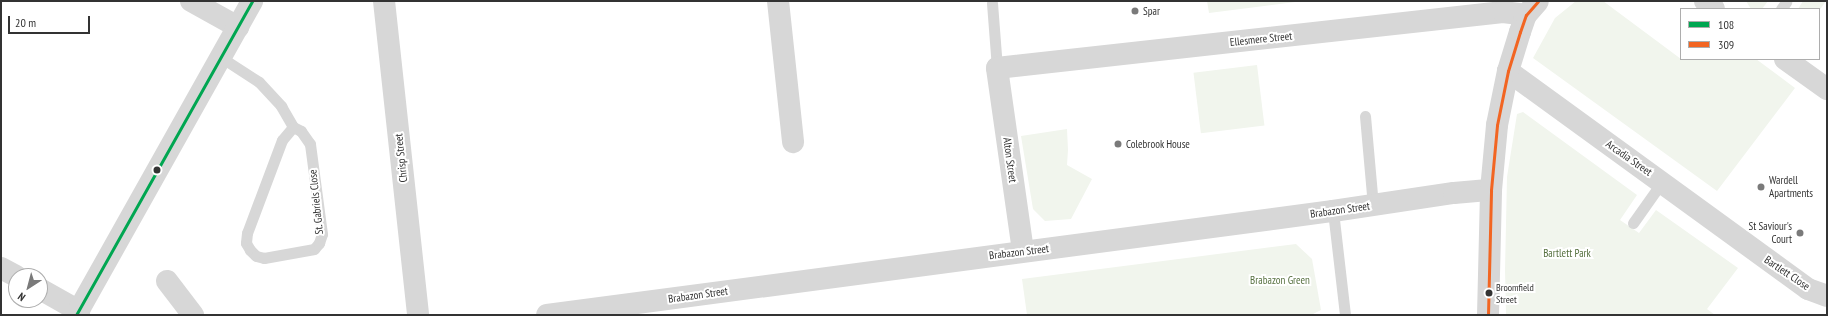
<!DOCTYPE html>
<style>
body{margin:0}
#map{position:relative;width:1828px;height:316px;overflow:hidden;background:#fff;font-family:"PT Sans Narrow",sans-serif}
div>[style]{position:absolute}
.green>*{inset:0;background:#f1f5ed;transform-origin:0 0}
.service>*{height:11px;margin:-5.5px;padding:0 5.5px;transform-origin:5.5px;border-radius:5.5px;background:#d7d7d7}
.minor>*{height:22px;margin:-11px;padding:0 11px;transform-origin:11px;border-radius:11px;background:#d7d7d7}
.tertiary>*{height:22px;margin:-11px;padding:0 11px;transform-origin:11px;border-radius:11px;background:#d7d7d7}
.bus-1>*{height:3px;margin:-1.5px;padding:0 1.5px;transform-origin:1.5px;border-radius:1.5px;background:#00a651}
.bus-2>*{height:3px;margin:-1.5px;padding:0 1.5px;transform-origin:1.5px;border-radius:1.5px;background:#f26522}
.dots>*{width:11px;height:11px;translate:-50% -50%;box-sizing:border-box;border:2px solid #fff;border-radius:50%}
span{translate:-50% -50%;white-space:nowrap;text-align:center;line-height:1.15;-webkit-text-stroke:4px #fff;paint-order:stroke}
.bus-label{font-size:10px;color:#333}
.left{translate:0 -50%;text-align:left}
.poi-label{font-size:11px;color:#333}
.right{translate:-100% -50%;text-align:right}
.street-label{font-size:11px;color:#333}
.park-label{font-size:11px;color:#56703f}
.frame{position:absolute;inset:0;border:2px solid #333;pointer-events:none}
.legend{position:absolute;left:1680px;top:8px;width:140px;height:52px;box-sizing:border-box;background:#fff;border:1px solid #adadad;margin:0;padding:5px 7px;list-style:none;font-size:12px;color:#333}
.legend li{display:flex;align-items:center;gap:8px;height:20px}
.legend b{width:20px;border:1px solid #adadad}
.north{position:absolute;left:8px;top:268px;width:40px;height:40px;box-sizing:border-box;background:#fff;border:1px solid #adadad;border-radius:50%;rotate:216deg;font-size:11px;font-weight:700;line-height:16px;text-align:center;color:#333}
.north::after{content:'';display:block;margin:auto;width:14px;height:18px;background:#7a7a7a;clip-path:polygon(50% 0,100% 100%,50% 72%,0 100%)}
.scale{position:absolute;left:8px;top:16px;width:82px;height:18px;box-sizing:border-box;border:2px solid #333;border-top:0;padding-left:5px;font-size:12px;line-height:14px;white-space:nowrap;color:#333;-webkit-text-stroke:3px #fff;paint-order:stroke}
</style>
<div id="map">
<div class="green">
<div style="clip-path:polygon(1207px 1px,1303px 1px,1209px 13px)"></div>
<div style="clip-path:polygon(1576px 1px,1603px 1px,1681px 59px,1756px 59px,1795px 88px,1717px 191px,1533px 58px,1555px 18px)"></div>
<div style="clip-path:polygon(1746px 1px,1768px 1px,1762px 9px,1751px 9px)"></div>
<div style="clip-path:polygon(1803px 1px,1826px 1px,1819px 11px,1819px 9px,1798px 9px)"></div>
<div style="left:1257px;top:65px;width:61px;height:64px;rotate:83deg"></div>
<div style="clip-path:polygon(1523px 112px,1637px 195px,1620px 220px,1639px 233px,1656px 210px,1738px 268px,1707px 309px,1715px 315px,1506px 315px,1505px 270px,1507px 177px,1517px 114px)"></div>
<div style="clip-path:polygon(1067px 129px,1068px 150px,1067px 165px,1092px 179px,1071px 219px,1045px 221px,1033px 209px,1021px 136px)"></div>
<div style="clip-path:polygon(1296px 244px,1312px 259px,1321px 310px,1311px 315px,1027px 315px,1022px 279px)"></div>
</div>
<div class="service">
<div style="left:992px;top:3px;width:65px;rotate:85.6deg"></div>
<div style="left:1781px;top:9px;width:9px;rotate:-54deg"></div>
<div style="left:222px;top:58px;width:44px;rotate:33deg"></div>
<div style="left:259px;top:82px;width:33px;rotate:47deg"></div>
<div style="left:281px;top:106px;width:24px;rotate:60deg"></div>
<div style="left:293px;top:127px;width:17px;rotate:130deg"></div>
<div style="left:282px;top:140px;width:99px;rotate:110.6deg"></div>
<div style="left:247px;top:233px;width:10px;rotate:96deg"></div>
<div style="left:246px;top:243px;width:8px;rotate:60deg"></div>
<div style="left:250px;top:250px;width:8px;rotate:45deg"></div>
<div style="left:256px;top:256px;width:8px;rotate:14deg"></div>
<div style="left:264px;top:258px;width:51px;rotate:-10.2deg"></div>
<div style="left:314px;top:249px;width:8px;rotate:-50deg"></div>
<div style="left:319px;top:243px;width:9px;rotate:-72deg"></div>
<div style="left:322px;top:234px;width:91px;rotate:-97.6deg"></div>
<div style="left:310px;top:144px;width:16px;rotate:-125deg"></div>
<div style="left:301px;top:131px;width:9px;rotate:-153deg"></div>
<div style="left:1365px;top:116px;width:90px;rotate:84.9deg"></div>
<div style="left:1333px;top:211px;width:105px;rotate:83.4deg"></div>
<div style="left:1633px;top:223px;width:50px;rotate:-54.7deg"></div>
</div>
<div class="minor">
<div style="left:191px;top:1px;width:54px;rotate:29deg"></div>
<div style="left:384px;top:1px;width:316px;rotate:83.8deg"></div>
<div style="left:778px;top:1px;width:142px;rotate:83.9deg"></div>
<div style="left:1705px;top:1px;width:12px;rotate:42deg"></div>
<div style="left:1785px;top:59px;width:52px;rotate:35.5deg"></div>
<div style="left:1508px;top:71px;width:371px;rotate:36deg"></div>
<div style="left:1808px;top:289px;width:20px;rotate:20deg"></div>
<div style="left:1023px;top:251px;width:185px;rotate:-98.1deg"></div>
<div style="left:997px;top:68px;width:509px;rotate:-6.32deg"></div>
<div style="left:1503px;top:12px;width:23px;rotate:7deg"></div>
<div style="left:1px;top:268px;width:17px;rotate:28deg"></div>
<div style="left:167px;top:281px;width:43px;rotate:52.6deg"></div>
<div style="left:40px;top:289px;width:45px;rotate:29.4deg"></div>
<div style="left:547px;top:315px;width:793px;rotate:-7.54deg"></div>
<div style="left:1333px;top:211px;width:122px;rotate:-8.5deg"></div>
<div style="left:1454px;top:193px;width:37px;rotate:-5deg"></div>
</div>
<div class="tertiary">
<div style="left:76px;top:315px;width:360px;rotate:-60.7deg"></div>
<div style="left:1488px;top:315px;width:125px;rotate:-88.6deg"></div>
<div style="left:1491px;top:190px;width:65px;rotate:-84.7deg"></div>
<div style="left:1497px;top:125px;width:55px;rotate:-78.5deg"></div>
<div style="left:1508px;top:71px;width:41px;rotate:-72.9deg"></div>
<div style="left:1520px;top:32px;width:18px;rotate:-71deg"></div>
<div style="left:1526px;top:15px;width:18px;rotate:-49deg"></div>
</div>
<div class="bus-1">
<div style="left:76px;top:315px;width:360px;rotate:-60.7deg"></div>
</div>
<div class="bus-2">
<div style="left:1488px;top:315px;width:125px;rotate:-88.6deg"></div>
<div style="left:1491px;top:190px;width:65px;rotate:-84.7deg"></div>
<div style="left:1497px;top:125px;width:55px;rotate:-78.5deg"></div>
<div style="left:1508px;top:71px;width:41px;rotate:-72.9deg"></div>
<div style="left:1520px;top:32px;width:18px;rotate:-71deg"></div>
<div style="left:1526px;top:15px;width:18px;rotate:-49deg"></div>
</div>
<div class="dots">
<div style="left:1135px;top:11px;background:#7a7a7a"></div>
<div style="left:1118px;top:144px;background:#7a7a7a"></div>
<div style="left:157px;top:170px;background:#333"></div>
<div style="left:1761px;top:187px;background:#7a7a7a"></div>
<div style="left:1800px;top:233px;background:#7a7a7a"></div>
<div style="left:1489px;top:293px;background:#333"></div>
</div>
<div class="bus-label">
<span class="left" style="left:1496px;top:293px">Broomfield<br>Street</span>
</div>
<div class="poi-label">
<span class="left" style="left:1143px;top:11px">Spar</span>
<span class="left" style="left:1126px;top:144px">Colebrook House</span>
<span class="left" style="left:1769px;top:187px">Wardell<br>Apartments</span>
<span class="right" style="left:1792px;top:233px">St Saviour's<br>Court</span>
</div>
<div class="street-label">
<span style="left:1261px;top:39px;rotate:-6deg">Ellesmere Street</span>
<span style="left:401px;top:158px;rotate:-96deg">Chrisp Street</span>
<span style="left:1629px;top:158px;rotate:35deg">Arcadia Street</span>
<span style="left:1010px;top:160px;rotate:82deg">Alton Street</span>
<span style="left:316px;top:202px;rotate:-96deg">St. Gabriels Close</span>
<span style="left:1340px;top:210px;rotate:-8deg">Brabazon Street</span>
<span style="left:1019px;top:252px;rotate:-7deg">Brabazon Street</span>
<span style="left:1787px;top:273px;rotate:34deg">Bartlett Close</span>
<span style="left:698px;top:295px;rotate:-8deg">Brabazon Street</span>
</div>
<div class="park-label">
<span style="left:1567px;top:253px">Bartlett Park</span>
<span style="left:1280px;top:280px">Brabazon Green</span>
</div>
<div class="frame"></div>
<ul class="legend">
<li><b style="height:5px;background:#00a651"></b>108</li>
<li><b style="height:5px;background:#f26522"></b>309</li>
</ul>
<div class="north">N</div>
<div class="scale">20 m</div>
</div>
